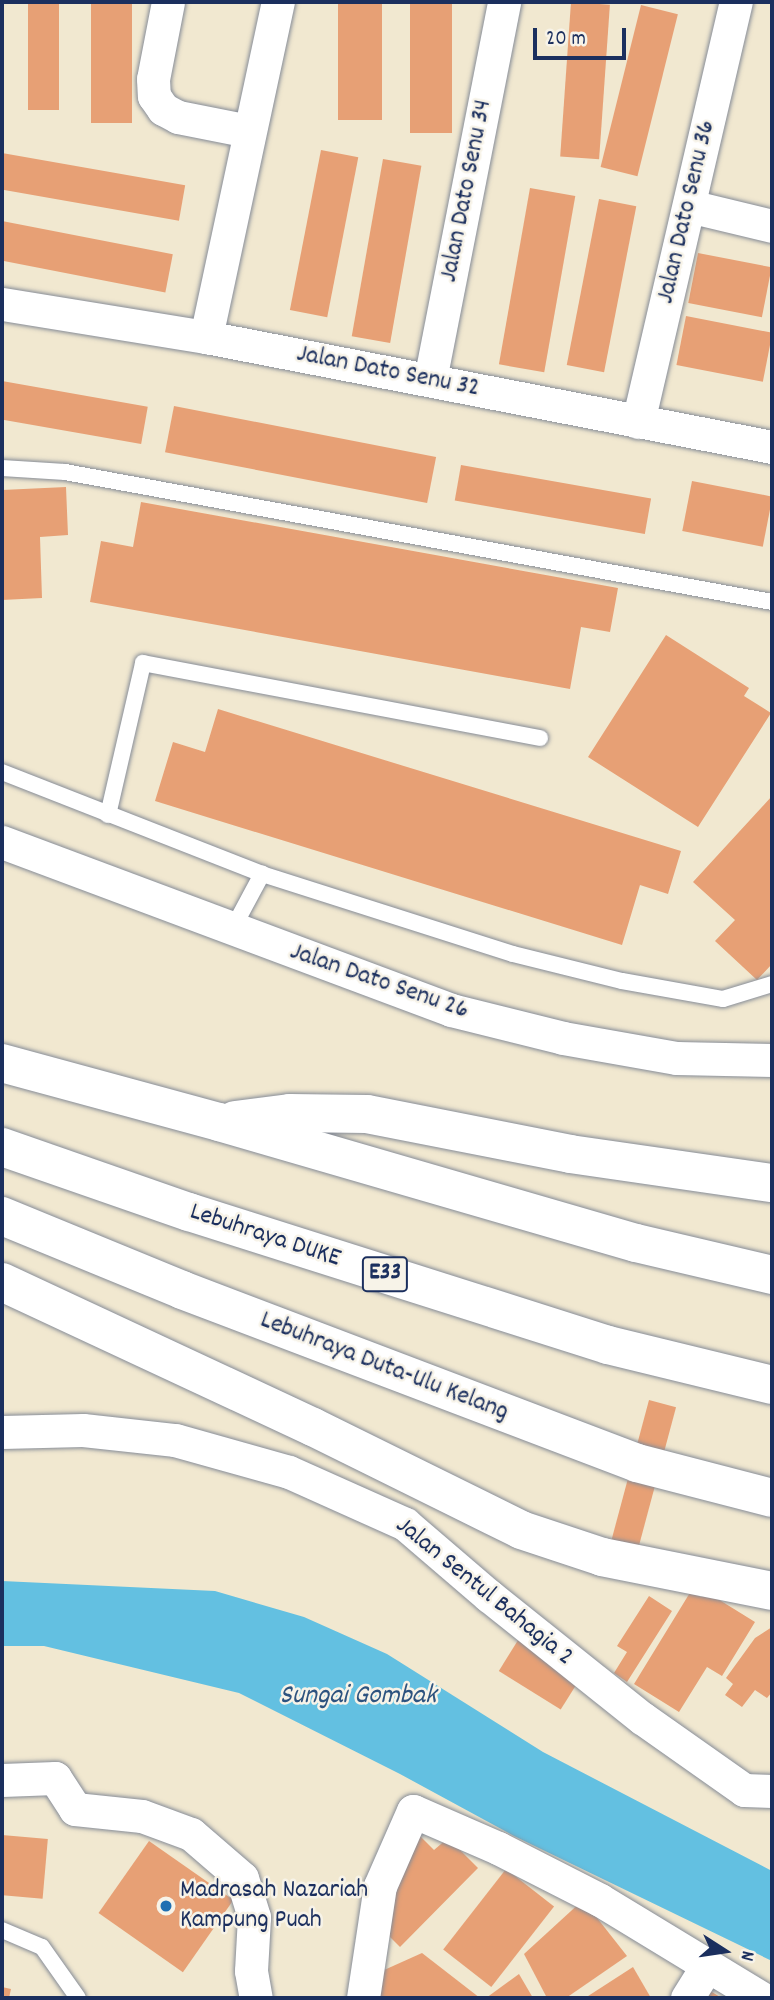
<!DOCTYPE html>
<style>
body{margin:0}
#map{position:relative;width:774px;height:2000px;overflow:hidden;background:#f1e8d0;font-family:Dekko,sans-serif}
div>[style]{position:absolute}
.water>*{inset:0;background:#63c0e1}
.building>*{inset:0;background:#e7a075;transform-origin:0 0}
.roads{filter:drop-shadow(0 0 2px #868c97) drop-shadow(0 0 2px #868c97)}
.lane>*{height:16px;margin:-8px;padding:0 8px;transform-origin:8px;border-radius:8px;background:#fff}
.street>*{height:33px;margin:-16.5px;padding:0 16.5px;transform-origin:16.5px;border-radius:16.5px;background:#fff}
.highway>*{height:38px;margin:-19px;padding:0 19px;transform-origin:19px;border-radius:19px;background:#fff}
.dots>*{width:19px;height:19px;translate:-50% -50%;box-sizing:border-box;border:4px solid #f7f3e8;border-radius:50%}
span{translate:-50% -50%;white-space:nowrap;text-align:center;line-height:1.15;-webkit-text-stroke:5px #f7f3e8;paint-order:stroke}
.shield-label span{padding:2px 5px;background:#f7f3e8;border:2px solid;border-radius:5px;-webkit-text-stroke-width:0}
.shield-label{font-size:24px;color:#1b2f5e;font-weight:700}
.street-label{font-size:26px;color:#1b2f5e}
.poi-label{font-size:26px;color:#1b2f5e}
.left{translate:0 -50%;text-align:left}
.water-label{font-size:28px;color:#2d537f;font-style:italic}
.frame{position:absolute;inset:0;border:4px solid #1b2f5e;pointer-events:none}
.north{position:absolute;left:690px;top:1916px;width:70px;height:70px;-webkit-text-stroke:5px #f7f3e8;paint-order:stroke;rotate:102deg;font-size:19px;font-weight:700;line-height:28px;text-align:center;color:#1b2f5e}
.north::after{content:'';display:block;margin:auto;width:24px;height:32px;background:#1b2f5e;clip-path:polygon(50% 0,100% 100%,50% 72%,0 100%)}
.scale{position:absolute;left:533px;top:28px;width:93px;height:32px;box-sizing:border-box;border:4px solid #1b2f5e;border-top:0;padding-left:9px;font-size:21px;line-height:24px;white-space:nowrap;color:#1b2f5e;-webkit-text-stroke:5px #f7f3e8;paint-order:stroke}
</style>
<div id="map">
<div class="water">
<div style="clip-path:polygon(2px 1581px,215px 1591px,304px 1617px,387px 1654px,543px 1752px,772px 1871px,772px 1961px,514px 1836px,400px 1774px,239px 1693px,44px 1646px,2px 1646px)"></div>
</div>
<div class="building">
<div style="left:28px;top:2px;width:31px;height:108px"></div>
<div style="left:91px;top:2px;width:41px;height:121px"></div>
<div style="left:338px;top:2px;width:44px;height:118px"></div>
<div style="left:410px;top:2px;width:42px;height:131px"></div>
<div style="left:571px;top:2px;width:39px;height:155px;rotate:4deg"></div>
<div style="left:641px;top:5px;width:38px;height:167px;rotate:14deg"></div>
<div style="left:321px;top:150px;width:38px;height:163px;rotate:11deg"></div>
<div style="left:2px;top:153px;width:186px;height:36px;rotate:10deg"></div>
<div style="left:383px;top:159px;width:39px;height:180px;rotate:10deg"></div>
<div style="left:530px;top:188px;width:46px;height:179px;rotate:10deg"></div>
<div style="left:599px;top:199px;width:38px;height:169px;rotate:11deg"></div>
<div style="left:2px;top:221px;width:174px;height:39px;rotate:11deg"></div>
<div style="left:698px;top:253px;width:75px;height:51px;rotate:11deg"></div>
<div style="left:686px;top:316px;width:88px;height:50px;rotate:11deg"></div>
<div style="left:2px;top:381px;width:148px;height:38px;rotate:10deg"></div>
<div style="left:174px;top:406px;width:267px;height:47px;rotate:11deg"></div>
<div style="left:461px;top:465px;width:193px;height:36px;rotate:10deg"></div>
<div style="left:692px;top:481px;width:82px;height:51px;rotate:11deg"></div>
<div style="clip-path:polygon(66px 487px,68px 535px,40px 537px,42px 598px,2px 600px,2px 490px)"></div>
<div style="clip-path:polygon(141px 502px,618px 588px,610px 632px,581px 627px,570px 689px,90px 602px,101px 541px,133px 547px)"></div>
<div style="clip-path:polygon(666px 635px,749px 688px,744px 696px,771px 713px,698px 827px,588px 757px)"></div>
<div style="clip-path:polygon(218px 709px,681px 851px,668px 894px,640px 885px,622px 945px,155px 801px,173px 742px,205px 752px)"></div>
<div style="clip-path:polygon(772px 796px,772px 964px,757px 980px,715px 941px,735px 920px,693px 882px)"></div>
<div style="left:649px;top:1400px;width:28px;height:148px;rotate:15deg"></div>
<div style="clip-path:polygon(691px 1591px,701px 1597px,705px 1591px,755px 1622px,722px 1676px,707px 1667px,679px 1712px,634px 1684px)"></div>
<div style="clip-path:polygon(649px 1596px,672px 1611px,627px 1682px,614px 1673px,627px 1652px,617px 1646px)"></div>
<div style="clip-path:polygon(772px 1627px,772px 1692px,767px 1698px,755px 1690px,742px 1707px,725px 1695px,733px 1684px,726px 1678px,755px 1638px)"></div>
<div style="left:520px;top:1637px;width:73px;height:40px;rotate:32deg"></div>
<div style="clip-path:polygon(414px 1830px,434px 1850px,448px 1838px,478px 1868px,400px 1947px,382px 1929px)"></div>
<div style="left:2px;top:1835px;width:46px;height:60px;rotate:5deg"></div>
<div style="left:149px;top:1841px;width:103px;height:88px;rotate:35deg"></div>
<div style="left:506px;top:1869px;width:61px;height:102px;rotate:38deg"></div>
<div style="clip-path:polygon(583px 1900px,627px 1956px,566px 1998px,547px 1998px,524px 1954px)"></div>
<div style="clip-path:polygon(422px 1953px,480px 1998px,371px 1998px,373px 1975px)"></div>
<div style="clip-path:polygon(633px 1967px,651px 1998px,585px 1998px)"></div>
<div style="clip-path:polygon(519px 1974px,533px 1998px,486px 1998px)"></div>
<div style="clip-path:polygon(2px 1987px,11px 1989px,9px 1998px,2px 1998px)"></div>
<div style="clip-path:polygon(705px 1988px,722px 1998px,699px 1998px)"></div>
</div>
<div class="roads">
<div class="lane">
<div style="left:2px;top:468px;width:63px;rotate:3.6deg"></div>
<div style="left:65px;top:472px;width:719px;rotate:10.42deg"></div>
<div style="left:2px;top:772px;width:279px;rotate:21.4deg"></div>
<div style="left:262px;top:874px;width:263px;rotate:17.7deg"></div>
<div style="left:513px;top:954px;width:112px;rotate:13.9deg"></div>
<div style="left:622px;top:981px;width:103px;rotate:10.1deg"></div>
<div style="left:723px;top:999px;width:51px;rotate:-17deg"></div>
<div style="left:108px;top:815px;width:156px;rotate:-77deg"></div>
<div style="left:143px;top:663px;width:404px;rotate:10.7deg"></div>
<div style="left:232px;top:930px;width:64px;rotate:-61.8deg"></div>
<div style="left:2px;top:1930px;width:43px;rotate:23deg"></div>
<div style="left:42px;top:1947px;width:62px;rotate:54.8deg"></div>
</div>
<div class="street">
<div style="left:168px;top:2px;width:78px;rotate:101deg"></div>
<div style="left:153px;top:79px;width:17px;rotate:87deg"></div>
<div style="left:154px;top:96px;width:16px;rotate:55deg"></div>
<div style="left:163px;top:109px;width:17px;rotate:28deg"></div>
<div style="left:178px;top:117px;width:72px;rotate:11.2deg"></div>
<div style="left:689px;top:206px;width:85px;rotate:13.5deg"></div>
<div style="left:2px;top:304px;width:207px;rotate:9.2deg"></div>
<div style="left:206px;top:337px;width:577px;rotate:11deg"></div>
<div style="left:206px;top:337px;width:343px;rotate:-77.9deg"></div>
<div style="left:430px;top:380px;width:385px;rotate:-78.9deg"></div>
<div style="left:638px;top:422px;width:431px;rotate:-76.9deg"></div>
<div style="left:2px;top:842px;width:479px;rotate:20.5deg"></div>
<div style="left:451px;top:1010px;width:115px;rotate:14deg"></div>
<div style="left:563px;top:1038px;width:115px;rotate:10deg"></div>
<div style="left:676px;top:1058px;width:96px;rotate:1.2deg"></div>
<div style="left:2px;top:1432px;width:81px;rotate:-1.4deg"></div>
<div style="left:83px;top:1430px;width:93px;rotate:6.2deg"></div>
<div style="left:175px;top:1440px;width:118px;rotate:15.7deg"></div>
<div style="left:289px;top:1472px;width:127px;rotate:24.1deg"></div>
<div style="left:405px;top:1524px;width:111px;rotate:40.6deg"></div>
<div style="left:489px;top:1596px;width:196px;rotate:38.6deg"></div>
<div style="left:642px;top:1718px;width:125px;rotate:35.2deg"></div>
<div style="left:744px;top:1790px;width:28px;rotate:2deg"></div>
<div style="left:2px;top:1780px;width:53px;rotate:-2.2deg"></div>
<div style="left:55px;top:1778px;width:37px;rotate:57deg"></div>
<div style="left:75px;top:1809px;width:67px;rotate:6deg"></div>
<div style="left:142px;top:1816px;width:52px;rotate:20.2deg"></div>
<div style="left:191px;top:1834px;width:67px;rotate:40.8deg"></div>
<div style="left:242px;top:1878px;width:41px;rotate:72.9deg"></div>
<div style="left:254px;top:1917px;width:54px;rotate:93.2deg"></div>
<div style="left:251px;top:1971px;width:27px;rotate:80deg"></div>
<div style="left:363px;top:1998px;width:113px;rotate:-81.4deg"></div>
<div style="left:380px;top:1886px;width:82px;rotate:-66.3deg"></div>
<div style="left:413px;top:1811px;width:93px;rotate:23.5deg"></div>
<div style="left:498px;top:1848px;width:114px;rotate:27deg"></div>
<div style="left:600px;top:1900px;width:188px;rotate:31.3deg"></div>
<div style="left:687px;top:1998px;width:36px;rotate:-58deg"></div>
</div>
<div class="highway">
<div style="left:2px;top:1063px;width:225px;rotate:15.2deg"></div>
<div style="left:219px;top:1122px;width:434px;rotate:16.2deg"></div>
<div style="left:636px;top:1243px;width:140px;rotate:13.2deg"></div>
<div style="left:235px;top:1120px;width:55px;rotate:-7.3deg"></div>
<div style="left:290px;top:1113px;width:77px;rotate:0.7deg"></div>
<div style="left:367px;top:1114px;width:207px;rotate:11.1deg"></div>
<div style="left:570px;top:1154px;width:204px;rotate:8.2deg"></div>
<div style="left:2px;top:1147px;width:198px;rotate:19.2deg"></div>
<div style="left:189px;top:1212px;width:440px;rotate:17.6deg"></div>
<div style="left:608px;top:1345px;width:169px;rotate:13.7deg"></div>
<div style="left:2px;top:1216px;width:195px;rotate:22.3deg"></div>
<div style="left:182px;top:1290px;width:487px;rotate:20.8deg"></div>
<div style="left:637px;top:1463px;width:139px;rotate:14.5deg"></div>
<div style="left:2px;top:1282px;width:343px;rotate:25deg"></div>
<div style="left:313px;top:1427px;width:232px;rotate:26.3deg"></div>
<div style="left:521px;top:1530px;width:85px;rotate:18.4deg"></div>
<div style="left:602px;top:1557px;width:173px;rotate:11.3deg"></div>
</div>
</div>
<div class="dots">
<div style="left:166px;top:1906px;background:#1f6fb2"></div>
</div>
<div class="shield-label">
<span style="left:385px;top:1274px">E33</span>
</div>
<div class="street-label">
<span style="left:467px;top:191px;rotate:-79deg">Jalan Dato Senu 34</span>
<span style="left:687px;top:212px;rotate:-77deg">Jalan Dato Senu 36</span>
<span style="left:388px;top:372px;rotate:11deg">Jalan Dato Senu 32</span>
<span style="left:379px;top:982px;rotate:19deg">Jalan Dato Senu 26</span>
<span style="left:265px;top:1236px;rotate:18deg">Lebuhraya DUKE</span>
<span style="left:384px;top:1367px;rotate:21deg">Lebuhraya Duta-Ulu Kelang</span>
<span style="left:484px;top:1592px;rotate:39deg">Jalan Sentul Bahagia 2</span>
</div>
<div class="poi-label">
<span class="left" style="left:180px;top:1906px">Madrasah Nazariah<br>Kampung Puah</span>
</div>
<div class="water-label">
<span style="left:358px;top:1697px">Sungai Gombak</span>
</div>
<div class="frame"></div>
<div class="north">N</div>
<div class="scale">20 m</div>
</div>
